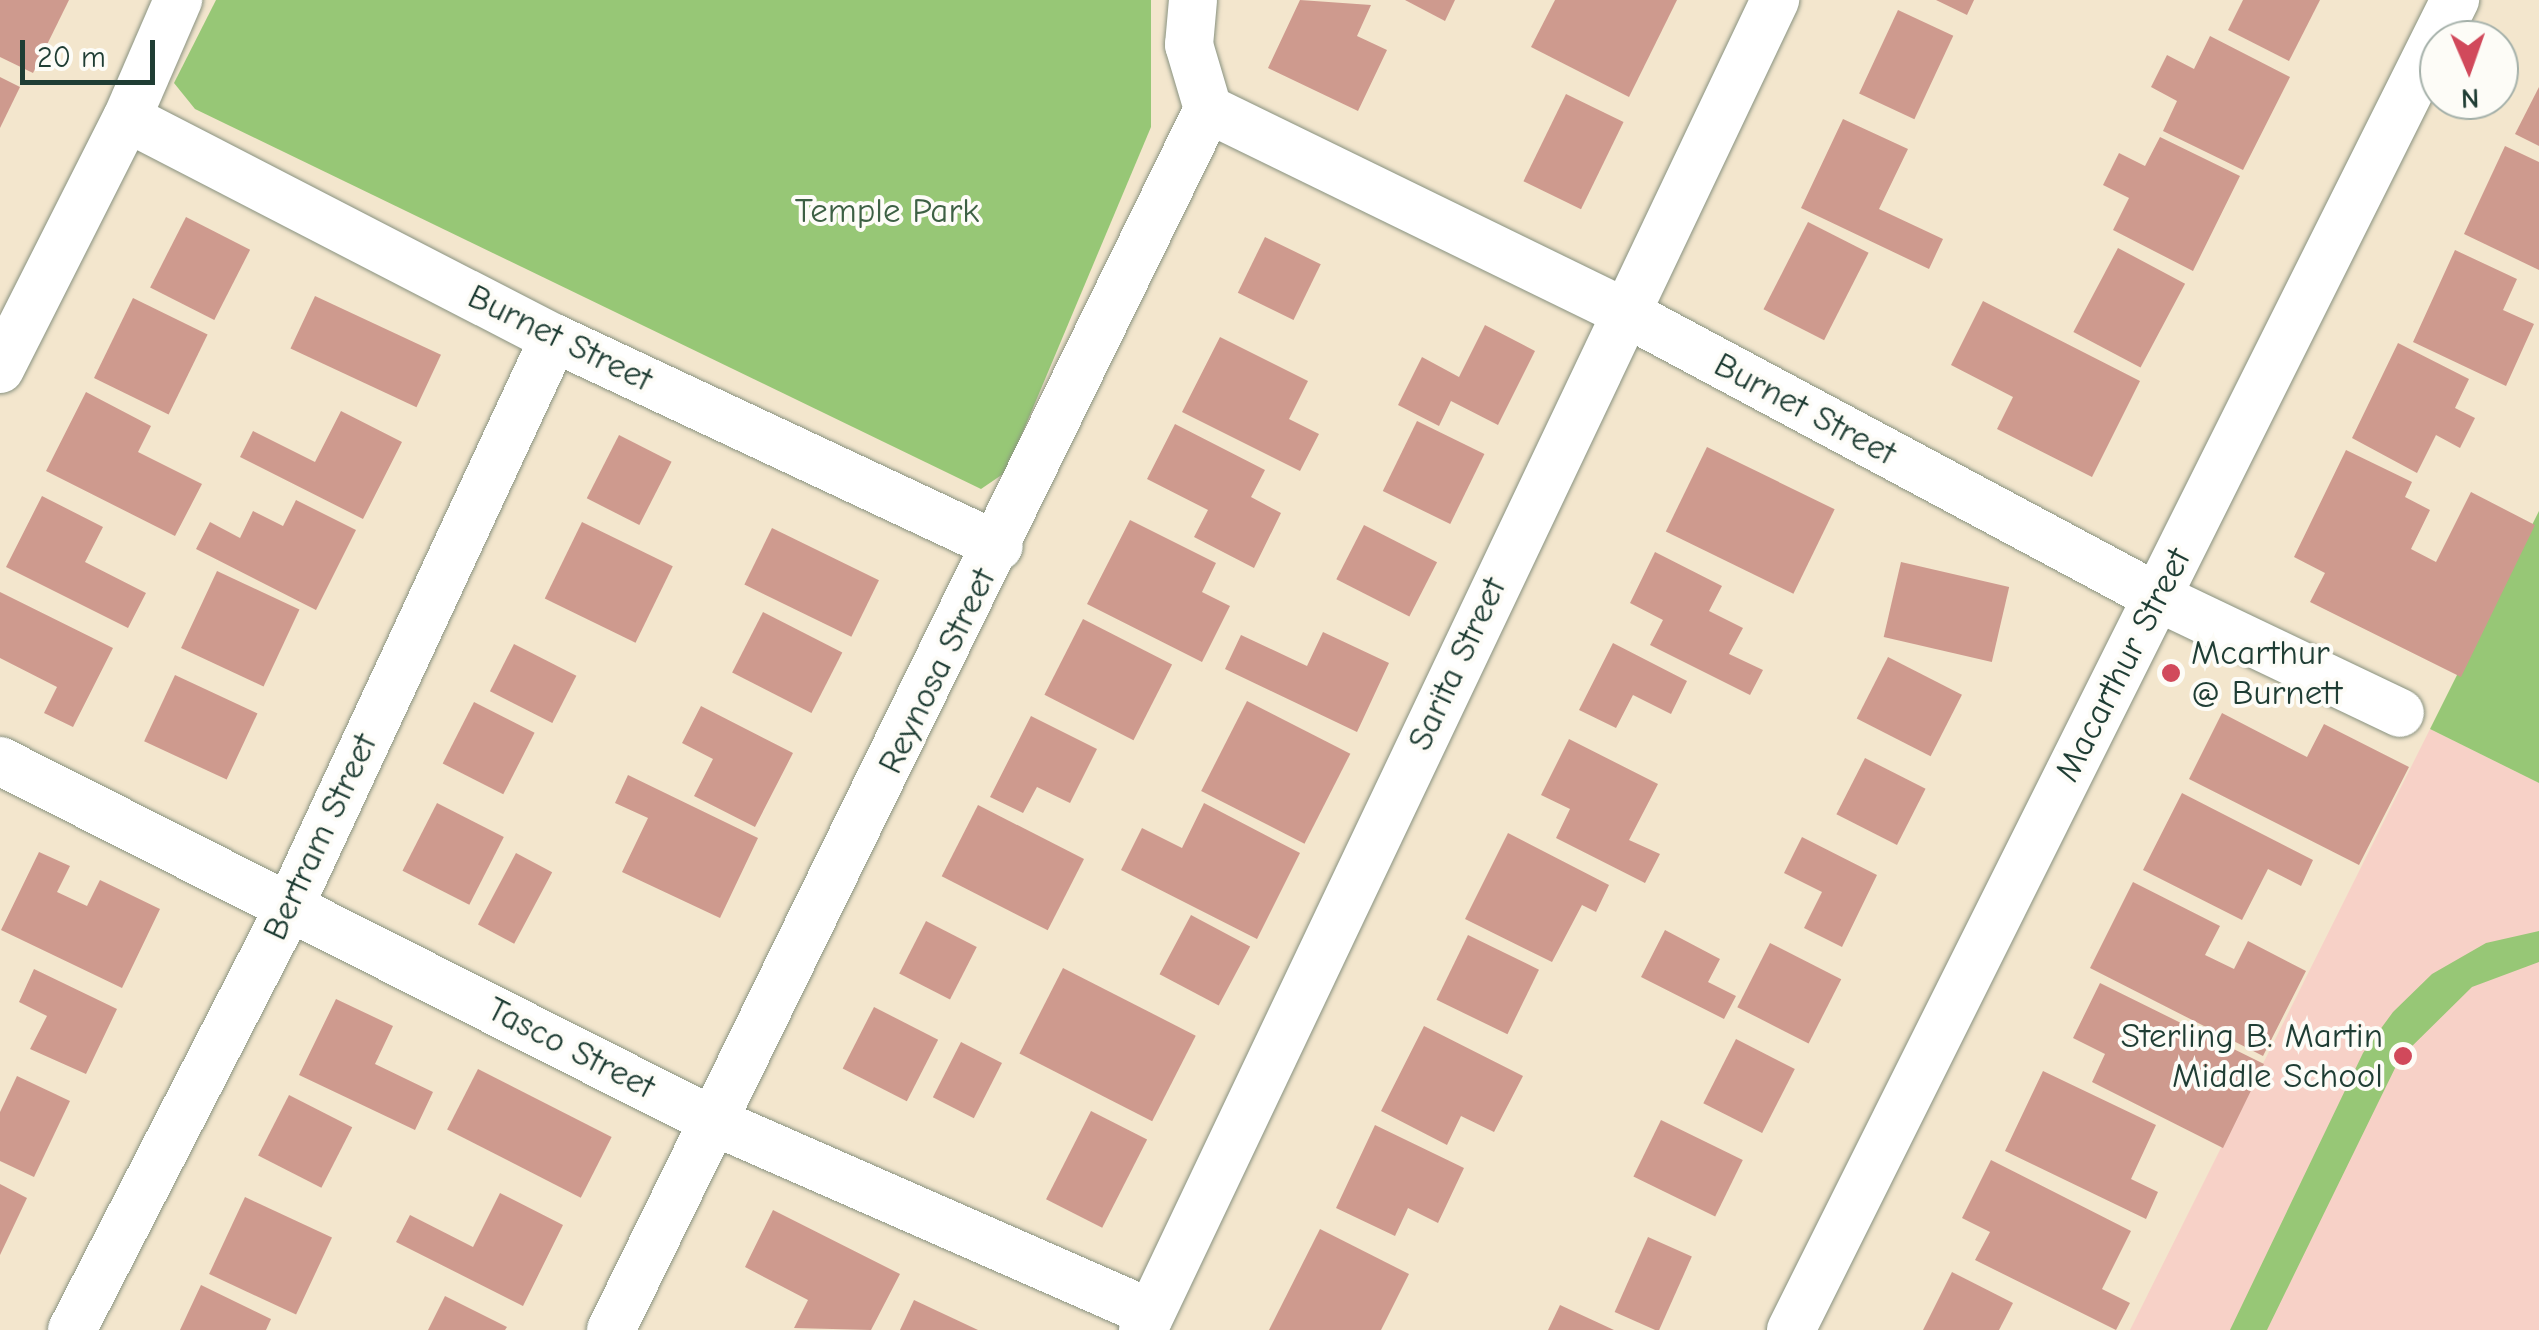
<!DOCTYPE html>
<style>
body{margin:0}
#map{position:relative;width:2539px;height:1330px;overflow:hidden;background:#f3e6cd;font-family:"Comic Neue",sans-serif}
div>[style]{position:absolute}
.built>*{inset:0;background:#f7d1c7}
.green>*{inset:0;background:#97c776}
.building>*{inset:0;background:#ce9a8e;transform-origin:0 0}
.roads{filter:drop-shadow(0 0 2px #899280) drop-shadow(0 0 2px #899280)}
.minor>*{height:48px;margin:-24px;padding:0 24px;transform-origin:24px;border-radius:24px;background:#fff}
.dots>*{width:28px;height:28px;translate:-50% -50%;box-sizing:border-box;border:5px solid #fdfcf7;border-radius:50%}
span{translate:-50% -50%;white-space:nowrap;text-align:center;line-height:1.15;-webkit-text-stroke:8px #fdfcf7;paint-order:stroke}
.park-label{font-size:35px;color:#3d6044}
.street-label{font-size:35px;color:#1f3d34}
.poi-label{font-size:35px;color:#1f3d34}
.left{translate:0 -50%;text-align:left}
.right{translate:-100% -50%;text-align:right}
.north{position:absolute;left:2419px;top:20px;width:100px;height:100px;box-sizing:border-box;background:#fdfcf7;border:2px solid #a4b0a9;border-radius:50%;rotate:178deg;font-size:28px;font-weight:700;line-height:40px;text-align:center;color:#1f3d34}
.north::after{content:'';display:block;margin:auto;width:35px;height:45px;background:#d1495b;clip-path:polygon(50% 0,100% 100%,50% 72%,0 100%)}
.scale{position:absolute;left:20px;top:40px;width:135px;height:45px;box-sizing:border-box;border:5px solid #1f3d34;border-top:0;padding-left:12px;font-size:30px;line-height:35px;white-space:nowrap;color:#1f3d34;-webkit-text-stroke:8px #fdfcf7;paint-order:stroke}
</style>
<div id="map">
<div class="built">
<div style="clip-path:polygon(2430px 729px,2539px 783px,2539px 1330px,2130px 1330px)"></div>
</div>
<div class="green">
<div style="clip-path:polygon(216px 0,1151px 0,1151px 127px,1006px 472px,981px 489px,195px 109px,174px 83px)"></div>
<div style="clip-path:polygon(2539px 511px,2539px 783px,2430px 729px)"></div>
<div style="clip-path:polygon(2539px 931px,2539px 962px,2472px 987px,2400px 1058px,2267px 1330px,2230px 1330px,2363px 1053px,2393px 1012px,2432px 974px,2486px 943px)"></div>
</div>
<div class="building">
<div style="clip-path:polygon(0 0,69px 0,33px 73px,0 57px)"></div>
<div style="clip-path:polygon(1300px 0,1371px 5px,1357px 36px,1387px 50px,1358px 111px,1268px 68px)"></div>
<div style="clip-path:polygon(1405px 0,1455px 0,1445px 21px)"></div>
<div style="clip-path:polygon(1555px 0,1677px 0,1629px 97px,1531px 47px)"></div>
<div style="clip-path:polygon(1936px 0,1974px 0,1967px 15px)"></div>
<div style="clip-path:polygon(2243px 0,2320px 0,2289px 61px,2228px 30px)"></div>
<div style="left:1898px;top:10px;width:61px;height:92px;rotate:25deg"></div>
<div style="clip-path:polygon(2210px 36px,2290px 77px,2243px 170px,2163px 131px,2177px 101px,2151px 87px,2167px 55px,2194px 69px)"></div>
<div style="clip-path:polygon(0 77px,20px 87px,0 128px)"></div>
<div style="clip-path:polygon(2539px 87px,2539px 146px,2515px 134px)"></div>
<div style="left:1566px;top:94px;width:64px;height:97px;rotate:26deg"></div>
<div style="clip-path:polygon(1843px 119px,1908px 149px,1879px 209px,1943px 239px,1929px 269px,1801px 208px)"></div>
<div style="clip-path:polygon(2160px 137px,2240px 176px,2193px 271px,2113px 230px,2129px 198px,2103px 185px,2119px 153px,2145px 166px)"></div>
<div style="clip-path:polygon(2505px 146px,2539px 162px,2539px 270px,2464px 234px)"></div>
<div style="left:186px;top:217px;width:72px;height:79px;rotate:27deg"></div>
<div style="left:1808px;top:222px;width:68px;height:98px;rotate:27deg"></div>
<div style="left:1265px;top:237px;width:62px;height:62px;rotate:26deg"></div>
<div style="left:2118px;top:248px;width:76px;height:95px;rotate:28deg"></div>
<div style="clip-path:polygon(2455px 250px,2517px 279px,2503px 310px,2534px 324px,2506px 386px,2413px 342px)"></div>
<div style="left:315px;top:296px;width:139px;height:58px;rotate:25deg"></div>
<div style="left:133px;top:298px;width:83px;height:89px;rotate:26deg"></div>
<div style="clip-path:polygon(1983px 301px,2140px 381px,2092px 477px,1997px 429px,2013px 397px,1951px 365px)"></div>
<div style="clip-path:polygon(1485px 325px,1535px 351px,1498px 425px,1451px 401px,1439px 426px,1398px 405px,1422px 357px,1459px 377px)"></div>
<div style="clip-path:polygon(1220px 337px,1308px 381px,1289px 419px,1319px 434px,1300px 471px,1182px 412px)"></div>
<div style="clip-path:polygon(2398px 343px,2469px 379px,2455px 408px,2475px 418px,2460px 448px,2436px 435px,2417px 473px,2352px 438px)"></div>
<div style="clip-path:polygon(86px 392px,151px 426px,138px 452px,202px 484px,175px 536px,46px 471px)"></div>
<div style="clip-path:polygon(341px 411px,402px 442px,363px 519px,240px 457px,253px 431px,315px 462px)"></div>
<div style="left:1417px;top:421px;width:75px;height:78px;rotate:26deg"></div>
<div style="clip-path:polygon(1175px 424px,1265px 470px,1251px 497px,1281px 513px,1254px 568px,1194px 537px,1208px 510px,1147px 479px)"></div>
<div style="left:619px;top:435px;width:59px;height:71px;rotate:27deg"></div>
<div style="left:1707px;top:447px;width:142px;height:94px;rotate:26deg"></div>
<div style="clip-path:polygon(2346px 450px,2412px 482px,2405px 497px,2430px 510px,2411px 549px,2436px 562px,2471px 492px,2535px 525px,2461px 677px,2310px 602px,2325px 573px,2294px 557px)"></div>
<div style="clip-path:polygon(42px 496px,103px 527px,85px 562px,146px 593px,128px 628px,6px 567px)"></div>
<div style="clip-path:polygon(296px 500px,356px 530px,316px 610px,196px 549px,210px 522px,240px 538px,253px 511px,283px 526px)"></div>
<div style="clip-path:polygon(1130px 520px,1216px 563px,1202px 592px,1230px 606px,1202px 662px,1087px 604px)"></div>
<div style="left:582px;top:522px;width:101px;height:85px;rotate:26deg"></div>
<div style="left:1364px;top:525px;width:82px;height:61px;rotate:27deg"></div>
<div style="left:772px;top:528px;width:119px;height:63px;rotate:26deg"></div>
<div style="clip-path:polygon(1655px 552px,1722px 586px,1709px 611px,1743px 628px,1729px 654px,1763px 670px,1750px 695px,1650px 645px,1663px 620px,1630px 603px)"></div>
<div style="left:1901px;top:562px;width:111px;height:77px;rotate:13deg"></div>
<div style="left:217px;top:571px;width:91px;height:85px;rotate:25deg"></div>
<div style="clip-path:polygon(0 592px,113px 648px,73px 727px,44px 713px,57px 687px,0 658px)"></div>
<div style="left:763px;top:612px;width:89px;height:68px;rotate:27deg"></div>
<div style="left:1083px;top:619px;width:100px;height:85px;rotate:27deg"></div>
<div style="clip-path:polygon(1323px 632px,1389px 663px,1357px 732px,1225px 669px,1241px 635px,1307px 666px)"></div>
<div style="clip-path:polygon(1613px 643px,1687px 681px,1671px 714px,1633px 695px,1616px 728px,1579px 710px)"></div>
<div style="left:514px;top:644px;width:70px;height:53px;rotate:27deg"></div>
<div style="left:1888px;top:657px;width:83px;height:69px;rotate:27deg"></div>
<div style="left:175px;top:675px;width:91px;height:73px;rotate:25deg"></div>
<div style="left:1247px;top:701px;width:116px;height:101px;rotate:27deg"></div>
<div style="left:474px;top:702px;width:68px;height:69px;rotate:27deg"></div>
<div style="clip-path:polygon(701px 706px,793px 753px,755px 827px,694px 796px,713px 759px,682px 743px)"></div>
<div style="clip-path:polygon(2222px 713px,2307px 757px,2324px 724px,2409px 767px,2359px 865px,2189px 779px)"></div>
<div style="clip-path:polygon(1031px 716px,1097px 749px,1070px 803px,1037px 787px,1023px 813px,990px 797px)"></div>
<div style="clip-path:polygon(1569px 739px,1658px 784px,1629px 840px,1660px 854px,1645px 883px,1556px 838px,1570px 809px,1541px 795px)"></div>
<div style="left:1865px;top:758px;width:68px;height:63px;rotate:27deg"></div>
<div style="clip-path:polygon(628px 775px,758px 838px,720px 918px,622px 872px,648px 818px,615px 803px)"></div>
<div style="clip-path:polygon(2182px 793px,2313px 860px,2301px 886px,2268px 869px,2242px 920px,2143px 870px)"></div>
<div style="left:437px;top:803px;width:75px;height:76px;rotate:27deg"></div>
<div style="clip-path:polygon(1204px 803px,1300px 853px,1257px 939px,1121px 870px,1142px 828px,1182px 848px)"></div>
<div style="left:978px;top:805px;width:119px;height:80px;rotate:27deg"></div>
<div style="clip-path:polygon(1508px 833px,1609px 885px,1596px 912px,1582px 905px,1552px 962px,1465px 919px)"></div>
<div style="clip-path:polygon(1802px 837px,1877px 875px,1842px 947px,1804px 928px,1822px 892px,1784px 873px)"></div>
<div style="clip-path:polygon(39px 852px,70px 866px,57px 892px,87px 906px,100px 880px,160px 909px,122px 988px,1px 930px)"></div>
<div style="left:516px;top:853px;width:41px;height:81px;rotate:28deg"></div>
<div style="clip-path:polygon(2133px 882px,2220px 926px,2205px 955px,2234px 969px,2248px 941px,2306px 971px,2263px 1056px,2090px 968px)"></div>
<div style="left:1191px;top:915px;width:67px;height:67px;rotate:28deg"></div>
<div style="left:926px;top:921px;width:57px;height:59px;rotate:27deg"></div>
<div style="clip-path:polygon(1665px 930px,1720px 959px,1708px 982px,1736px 996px,1724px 1019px,1641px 977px)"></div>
<div style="left:1468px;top:935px;width:79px;height:72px;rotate:26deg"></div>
<div style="left:1770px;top:943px;width:80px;height:72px;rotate:27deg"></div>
<div style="left:1063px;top:968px;width:149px;height:96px;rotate:27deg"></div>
<div style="clip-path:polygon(34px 969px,117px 1009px,86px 1074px,30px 1049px,47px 1016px,19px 1002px)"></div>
<div style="clip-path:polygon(2100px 983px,2264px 1064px,2223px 1148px,2092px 1082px,2105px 1054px,2073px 1038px)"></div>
<div style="clip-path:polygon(336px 999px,393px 1026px,375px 1064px,433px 1092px,415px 1130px,299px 1075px)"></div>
<div style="left:874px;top:1007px;width:72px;height:69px;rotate:27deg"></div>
<div style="clip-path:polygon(1424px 1026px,1523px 1076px,1494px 1132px,1461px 1116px,1447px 1145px,1381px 1111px)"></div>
<div style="left:1736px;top:1039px;width:66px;height:72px;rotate:27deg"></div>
<div style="left:961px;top:1042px;width:46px;height:62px;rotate:27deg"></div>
<div style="left:478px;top:1069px;width:150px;height:68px;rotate:27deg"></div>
<div style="clip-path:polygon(2043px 1071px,2156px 1125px,2131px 1179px,2158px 1192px,2146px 1219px,2005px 1151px)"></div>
<div style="clip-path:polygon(17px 1076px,70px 1101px,34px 1177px,0 1161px,0 1112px)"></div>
<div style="left:289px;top:1095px;width:71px;height:68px;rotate:27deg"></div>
<div style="left:1091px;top:1111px;width:63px;height:99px;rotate:27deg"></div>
<div style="left:1661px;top:1120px;width:91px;height:63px;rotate:26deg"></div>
<div style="clip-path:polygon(1375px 1125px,1464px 1168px,1438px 1223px,1408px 1208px,1395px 1236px,1336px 1208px)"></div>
<div style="clip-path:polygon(1991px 1160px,2131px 1231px,2102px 1289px,2130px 1303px,2116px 1330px,1975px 1260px,1990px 1232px,1962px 1218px)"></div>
<div style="clip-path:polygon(0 1184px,27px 1198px,0 1255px)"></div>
<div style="clip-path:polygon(500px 1193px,563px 1225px,523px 1306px,396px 1242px,410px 1215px,473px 1247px)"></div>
<div style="left:245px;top:1197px;width:96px;height:85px;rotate:25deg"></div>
<div style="clip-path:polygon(773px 1210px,900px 1274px,871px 1330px,794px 1328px,808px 1300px,745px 1267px)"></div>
<div style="clip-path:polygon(1320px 1229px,1409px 1274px,1381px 1330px,1269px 1330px)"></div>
<div style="left:1648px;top:1237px;width:48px;height:82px;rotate:24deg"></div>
<div style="clip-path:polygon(1952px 1272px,2013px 1303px,1999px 1330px,1923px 1330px)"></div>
<div style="clip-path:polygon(201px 1285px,271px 1319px,266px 1330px,180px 1330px)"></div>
<div style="clip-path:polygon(445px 1296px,507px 1327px,505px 1330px,428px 1330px)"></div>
<div style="clip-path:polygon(914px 1300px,978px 1330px,900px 1330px)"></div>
<div style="clip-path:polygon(1560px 1305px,1614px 1330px,1548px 1330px)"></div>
</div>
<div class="roads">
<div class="minor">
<div style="left:1208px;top:109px;width:463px;rotate:26deg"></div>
<div style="left:1624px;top:312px;width:604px;rotate:28.13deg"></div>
<div style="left:2157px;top:597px;width:269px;rotate:25.5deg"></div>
<div style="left:127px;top:118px;width:480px;rotate:27.3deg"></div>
<div style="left:554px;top:338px;width:491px;rotate:25.1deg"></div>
<div style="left:0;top:369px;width:281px;rotate:-63.2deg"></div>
<div style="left:127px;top:118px;width:129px;rotate:-66.6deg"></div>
<div style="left:0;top:761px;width:799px;rotate:26.79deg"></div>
<div style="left:713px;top:1121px;width:478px;rotate:23.7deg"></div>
<div style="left:72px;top:1330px;width:480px;rotate:-62.8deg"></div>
<div style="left:291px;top:903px;width:623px;rotate:-65.04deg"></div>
<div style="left:611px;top:1330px;width:1359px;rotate:-63.94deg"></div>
<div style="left:1208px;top:109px;width:67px;rotate:-106.5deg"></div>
<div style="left:1189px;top:45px;width:45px;rotate:-84.9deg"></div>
<div style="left:1143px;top:1330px;width:1473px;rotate:-64.58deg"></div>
<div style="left:1791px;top:1330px;width:1487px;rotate:-63.47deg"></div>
</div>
</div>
<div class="dots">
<div style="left:2171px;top:673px;background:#d1495b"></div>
<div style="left:2403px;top:1056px;background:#d1495b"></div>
</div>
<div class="park-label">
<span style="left:887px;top:211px">Temple Park</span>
</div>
<div class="street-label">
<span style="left:560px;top:338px;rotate:26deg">Burnet Street</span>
<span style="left:1805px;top:409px;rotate:28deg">Burnet Street</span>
<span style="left:1457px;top:664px;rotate:-65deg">Sarita Street</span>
<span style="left:2123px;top:665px;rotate:-63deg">Macarthur Street</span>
<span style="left:937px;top:671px;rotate:-64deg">Reynosa Street</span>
<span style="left:320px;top:837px;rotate:-65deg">Bertram Street</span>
<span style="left:571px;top:1048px;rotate:27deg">Tasco Street</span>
</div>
<div class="poi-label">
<span class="left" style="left:2191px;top:673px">Mcarthur<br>@ Burnett</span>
<span class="right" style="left:2383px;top:1056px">Sterling B. Martin<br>Middle School</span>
</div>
<div class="north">N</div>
<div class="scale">20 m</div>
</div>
